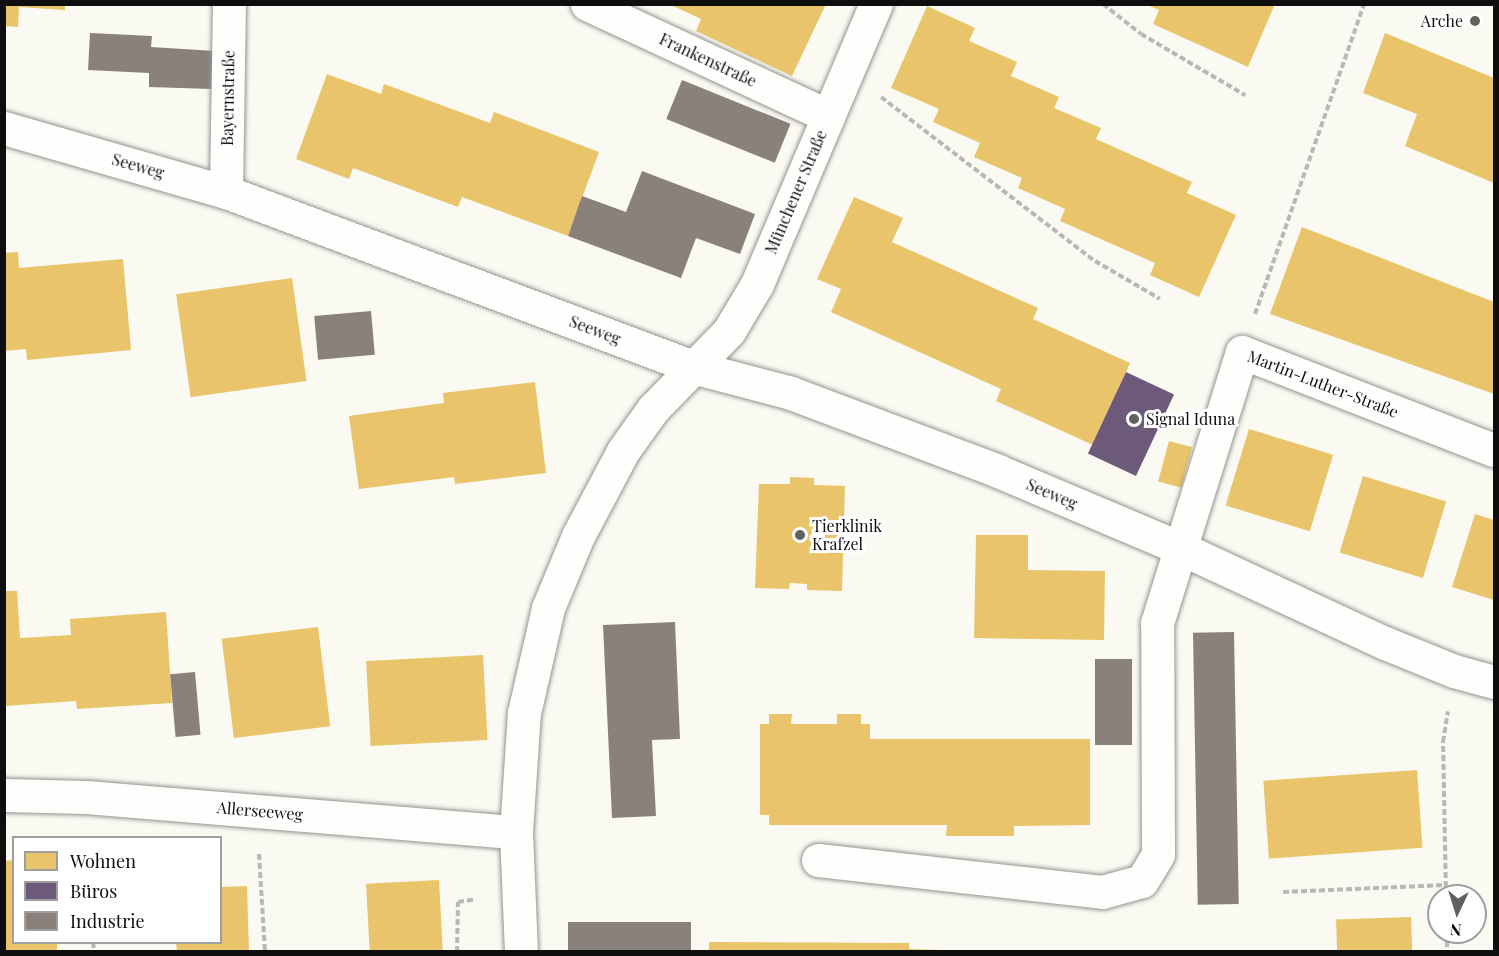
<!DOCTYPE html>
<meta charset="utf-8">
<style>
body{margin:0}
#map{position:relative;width:1499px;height:956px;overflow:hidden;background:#fafaf2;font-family:"Playfair Display",serif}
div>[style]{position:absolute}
.homes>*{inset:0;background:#e9c46a;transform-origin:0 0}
.offices>*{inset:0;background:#6d597a;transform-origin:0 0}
.industry>*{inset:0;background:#8a817c;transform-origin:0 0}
.path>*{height:4px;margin-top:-2px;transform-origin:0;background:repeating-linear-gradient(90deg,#b8b8b6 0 6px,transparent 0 9px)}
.roads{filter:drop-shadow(0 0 2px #949491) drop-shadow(0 0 2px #949491)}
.street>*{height:33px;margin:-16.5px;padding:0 16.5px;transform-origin:16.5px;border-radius:16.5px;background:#fefefd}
.dots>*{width:16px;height:16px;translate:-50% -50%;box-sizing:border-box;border:3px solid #fff;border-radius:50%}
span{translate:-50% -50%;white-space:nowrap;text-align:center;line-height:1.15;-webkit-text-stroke:6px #fff;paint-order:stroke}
.poi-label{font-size:16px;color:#0e0e0e}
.right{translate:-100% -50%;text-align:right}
.left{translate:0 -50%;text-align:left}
.street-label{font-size:16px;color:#0e0e0e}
.frame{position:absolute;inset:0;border:6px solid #0e0e0e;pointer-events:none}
.legend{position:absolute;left:12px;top:836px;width:210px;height:108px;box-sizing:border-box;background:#fff;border:2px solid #9f9f9f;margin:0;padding:8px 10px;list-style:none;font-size:18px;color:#0e0e0e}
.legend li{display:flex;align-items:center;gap:12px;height:30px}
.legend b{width:30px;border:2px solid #9f9f9f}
.north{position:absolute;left:1427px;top:884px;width:60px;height:60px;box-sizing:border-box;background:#fff;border:2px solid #9f9f9f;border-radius:50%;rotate:184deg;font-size:16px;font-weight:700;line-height:24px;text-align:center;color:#0e0e0e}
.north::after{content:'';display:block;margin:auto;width:21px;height:27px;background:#61615e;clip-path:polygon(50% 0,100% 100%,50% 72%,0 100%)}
</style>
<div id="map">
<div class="homes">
<div style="clip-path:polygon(4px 4px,65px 4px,65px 10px,19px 7px,18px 27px,4px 26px)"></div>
<div style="clip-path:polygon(669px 4px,826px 4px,792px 76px,696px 31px,701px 19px)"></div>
<div style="clip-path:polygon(1145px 4px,1275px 4px,1248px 67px,1153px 24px,1159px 10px)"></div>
<div style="clip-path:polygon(927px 6px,975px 28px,969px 41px,1017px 62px,1011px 76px,1059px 97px,1054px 108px,1101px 128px,1096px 139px,1192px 182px,1187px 193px,1236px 215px,1199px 297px,1150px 275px,1155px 263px,1060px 221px,1065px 209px,1018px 188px,1022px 178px,974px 157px,980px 143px,933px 122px,939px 109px,891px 88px)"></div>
<div style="clip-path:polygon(1385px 33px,1494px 78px,1494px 183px,1405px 146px,1417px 114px,1363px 93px)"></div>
<div style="clip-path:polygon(327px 74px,381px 94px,384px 84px,490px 123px,494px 112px,599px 152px,568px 236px,462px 197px,458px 207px,353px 168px,349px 179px,296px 159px)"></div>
<div style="clip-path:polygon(854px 197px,903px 218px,892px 242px,1038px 308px,1033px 319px,1130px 363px,1093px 445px,996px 401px,1001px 389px,831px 312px,841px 289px,817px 279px)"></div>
<div style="clip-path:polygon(1302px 227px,1494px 302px,1494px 394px,1270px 314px)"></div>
<div style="clip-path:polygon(18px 252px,19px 268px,123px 259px,131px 350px,27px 360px,26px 349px,4px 351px,4px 253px)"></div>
<div style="left:292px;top:278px;width:104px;height:117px;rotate:82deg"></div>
<div style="clip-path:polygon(535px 382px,546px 473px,455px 484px,454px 477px,359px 489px,349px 416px,444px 403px,443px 393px)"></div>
<div style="left:1249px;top:429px;width:88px;height:80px;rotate:17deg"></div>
<div style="left:1169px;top:441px;width:24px;height:42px;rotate:15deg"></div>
<div style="left:1363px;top:476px;width:87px;height:80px;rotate:17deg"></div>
<div style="clip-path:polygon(790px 477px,814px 478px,814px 485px,845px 486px,842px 591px,807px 590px,807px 584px,790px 583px,789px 589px,755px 588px,759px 484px,790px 484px)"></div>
<div style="clip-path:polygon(1475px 514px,1494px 520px,1494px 600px,1452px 587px)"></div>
<div style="clip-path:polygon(976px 535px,1028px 535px,1028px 570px,1105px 571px,1104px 640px,974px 638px)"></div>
<div style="clip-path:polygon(4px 591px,17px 591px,20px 638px,71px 635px,70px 619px,166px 612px,172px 703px,77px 709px,76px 701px,4px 706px)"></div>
<div style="left:318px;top:627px;width:100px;height:97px;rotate:83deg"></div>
<div style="left:483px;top:655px;width:85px;height:117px;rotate:87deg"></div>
<div style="clip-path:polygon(769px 714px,792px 714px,791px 724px,837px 724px,837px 714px,861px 714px,861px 724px,870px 724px,870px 739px,1090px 739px,1090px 825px,1014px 826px,1014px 836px,946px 836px,947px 825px,769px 825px,769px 815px,760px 815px,760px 724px,769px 724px)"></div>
<div style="left:1417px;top:770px;width:78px;height:154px;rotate:86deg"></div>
<div style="clip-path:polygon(14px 860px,14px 942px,57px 942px,57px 952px,4px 952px,4px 861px)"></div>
<div style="left:439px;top:880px;width:72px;height:73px;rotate:87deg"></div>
<div style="clip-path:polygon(247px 886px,249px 952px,177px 952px,176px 942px,220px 942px,220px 887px)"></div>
<div style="left:1411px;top:917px;width:35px;height:75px;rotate:88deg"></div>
<div style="clip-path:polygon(709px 942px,909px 943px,909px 949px,1008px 952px,709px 952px)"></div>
</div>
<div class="offices">
<div style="left:1126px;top:372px;width:53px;height:90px;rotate:25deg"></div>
</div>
<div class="industry">
<div style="clip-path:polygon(90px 33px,152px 36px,151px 47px,215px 51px,212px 89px,149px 87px,149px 73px,88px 70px)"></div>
<div style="left:682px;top:80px;width:117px;height:42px;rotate:22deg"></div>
<div style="clip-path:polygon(642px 171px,755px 214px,740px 254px,696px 238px,681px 278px,568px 236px,582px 196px,626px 212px)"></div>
<div style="left:371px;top:311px;width:44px;height:57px;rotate:85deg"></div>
<div style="clip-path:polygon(675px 622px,680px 739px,652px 740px,656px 816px,612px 818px,603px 625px)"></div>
<div style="left:1234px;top:632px;width:272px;height:41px;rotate:89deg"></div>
<div style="left:1095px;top:659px;width:37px;height:86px"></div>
<div style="left:195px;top:672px;width:63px;height:25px;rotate:85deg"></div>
<div style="left:568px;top:922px;width:123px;height:30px"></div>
</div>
<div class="path">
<div style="left:1103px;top:4px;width:48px;rotate:38.3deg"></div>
<div style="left:1141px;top:34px;width:121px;rotate:30.4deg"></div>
<div style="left:881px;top:97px;width:270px;rotate:37.5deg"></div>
<div style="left:1095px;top:261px;width:75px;rotate:30.3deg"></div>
<div style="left:1255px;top:314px;width:329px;rotate:-70.6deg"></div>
<div style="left:259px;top:854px;width:98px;rotate:86.5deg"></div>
<div style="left:1283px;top:892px;width:163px;rotate:-2.5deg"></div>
<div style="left:1446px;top:896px;width:154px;rotate:-91.1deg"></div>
<div style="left:1443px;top:742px;width:31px;rotate:-81deg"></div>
<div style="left:1447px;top:932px;width:20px;rotate:90deg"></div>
<div style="left:93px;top:942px;width:10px;rotate:84deg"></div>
<div style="left:457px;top:952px;width:50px;rotate:-88.9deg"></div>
<div style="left:458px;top:902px;width:18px;rotate:-9deg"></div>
</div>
<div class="roads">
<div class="street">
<div style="left:587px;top:4px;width:266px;rotate:24.9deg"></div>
<div style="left:4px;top:128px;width:231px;rotate:16.1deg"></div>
<div style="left:226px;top:192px;width:502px;rotate:20.53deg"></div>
<div style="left:696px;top:368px;width:98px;rotate:14.7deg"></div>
<div style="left:791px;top:393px;width:221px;rotate:20.6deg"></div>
<div style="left:998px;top:471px;width:198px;rotate:22.9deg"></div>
<div style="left:1180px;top:548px;width:226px;rotate:24.9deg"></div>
<div style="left:1385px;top:643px;width:74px;rotate:22.1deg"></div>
<div style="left:1454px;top:671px;width:41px;rotate:15.4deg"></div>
<div style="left:226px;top:192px;width:188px;rotate:-89.1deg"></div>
<div style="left:4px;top:795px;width:82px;rotate:1.4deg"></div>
<div style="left:86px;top:797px;width:431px;rotate:4.7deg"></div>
<div style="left:818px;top:860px;width:286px;rotate:6.4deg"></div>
<div style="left:1102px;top:892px;width:41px;rotate:-15.4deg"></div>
<div style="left:1142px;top:881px;width:31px;rotate:-59deg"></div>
<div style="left:1158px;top:854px;width:231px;rotate:-90.2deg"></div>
<div style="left:1157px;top:623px;width:284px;rotate:-72.6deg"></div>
<div style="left:1242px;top:352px;width:270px;rotate:21.3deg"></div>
<div style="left:521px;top:952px;width:120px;rotate:-92.4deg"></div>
<div style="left:516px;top:832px;width:119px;rotate:-86.2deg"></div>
<div style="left:524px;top:713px;width:108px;rotate:-77.1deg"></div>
<div style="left:548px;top:608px;width:78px;rotate:-67.4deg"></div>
<div style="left:578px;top:536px;width:96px;rotate:-62.1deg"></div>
<div style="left:623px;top:451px;width:52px;rotate:-54.5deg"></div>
<div style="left:653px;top:409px;width:109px;rotate:-45.7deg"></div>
<div style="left:729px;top:331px;width:55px;rotate:-59.2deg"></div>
<div style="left:757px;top:284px;width:304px;rotate:-67deg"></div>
</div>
</div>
<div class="dots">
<div style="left:1475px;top:21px;background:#61615e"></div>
<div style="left:1134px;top:419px;background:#61615e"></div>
<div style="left:800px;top:535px;background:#61615e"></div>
</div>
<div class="poi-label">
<span class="right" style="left:1463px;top:21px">Arche</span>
<span class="left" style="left:1146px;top:419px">Signal Iduna</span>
<span class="left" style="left:812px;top:535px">Tierklinik<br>Krafzel</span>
</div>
<div class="street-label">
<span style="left:708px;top:60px;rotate:25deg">Frankenstraße</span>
<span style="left:228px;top:98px;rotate:-89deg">Bayernstraße</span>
<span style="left:138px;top:166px;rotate:16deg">Seeweg</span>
<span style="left:796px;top:192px;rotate:-67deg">Münchener Straße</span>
<span style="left:595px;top:330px;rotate:21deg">Seeweg</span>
<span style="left:1323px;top:384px;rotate:21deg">Martin-Luther-Straße</span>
<span style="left:1052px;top:494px;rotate:23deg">Seeweg</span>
<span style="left:260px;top:811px;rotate:5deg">Allerseeweg</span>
</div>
<div class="frame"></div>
<ul class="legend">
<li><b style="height:16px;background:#e9c46a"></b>Wohnen</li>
<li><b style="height:16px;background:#6d597a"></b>Büros</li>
<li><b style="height:16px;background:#8a817c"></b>Industrie</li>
</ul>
<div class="north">N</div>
</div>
